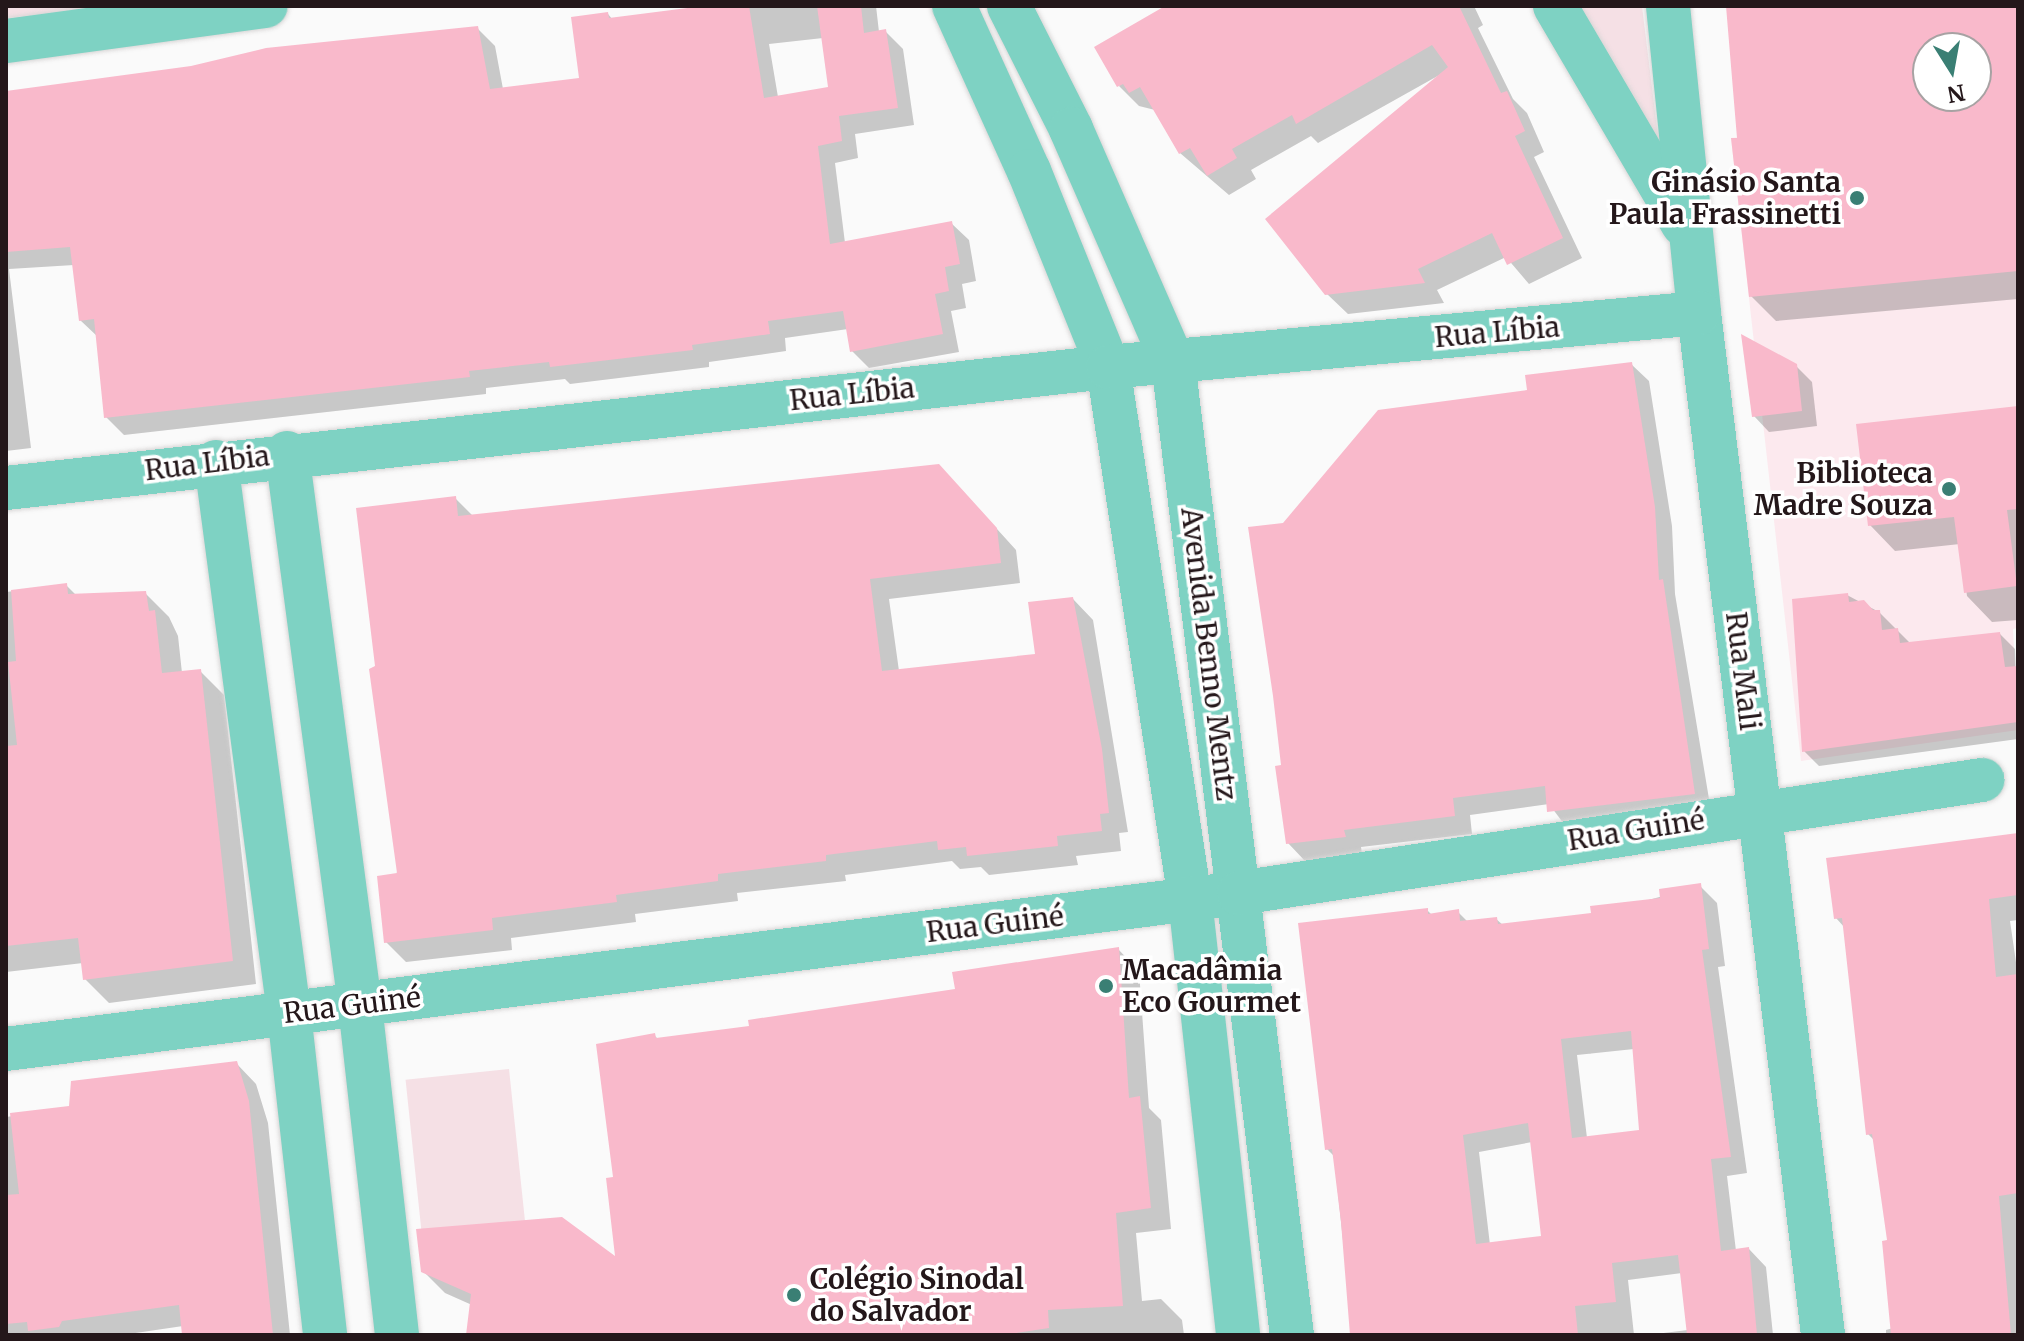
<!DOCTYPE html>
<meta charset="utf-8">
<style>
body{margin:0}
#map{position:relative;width:2024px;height:1341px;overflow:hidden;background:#fafafa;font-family:Merriweather,serif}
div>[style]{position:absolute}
.built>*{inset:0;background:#fce9ee}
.green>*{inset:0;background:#f5e0e5;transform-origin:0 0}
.shadow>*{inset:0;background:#0003}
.building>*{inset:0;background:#f9b9cb}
.roads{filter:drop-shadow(0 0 2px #d8d6d6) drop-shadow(0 0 2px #d8d6d6)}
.minor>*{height:44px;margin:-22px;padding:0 22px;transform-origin:22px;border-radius:22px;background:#7ed2c3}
.dots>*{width:22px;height:22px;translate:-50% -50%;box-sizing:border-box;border:4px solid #fff;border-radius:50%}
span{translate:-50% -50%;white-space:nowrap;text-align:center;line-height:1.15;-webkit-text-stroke:7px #fff;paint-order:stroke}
.poi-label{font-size:28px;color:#24171a;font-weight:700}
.right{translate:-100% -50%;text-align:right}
.left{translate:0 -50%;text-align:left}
.street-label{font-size:28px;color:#24171a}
.frame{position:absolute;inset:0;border:8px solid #24171a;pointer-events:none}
.north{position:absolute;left:1912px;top:32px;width:80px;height:80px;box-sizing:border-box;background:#fff;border:2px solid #a7a2a3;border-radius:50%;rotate:169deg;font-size:22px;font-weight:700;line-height:32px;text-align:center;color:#24171a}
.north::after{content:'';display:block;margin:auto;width:28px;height:36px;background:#3a7f74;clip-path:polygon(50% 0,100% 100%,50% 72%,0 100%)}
</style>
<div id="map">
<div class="built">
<div style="clip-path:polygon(2018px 6px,2018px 628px,2013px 629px,2018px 730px,1801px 761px,1731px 138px,1963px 116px,1976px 96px,1976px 48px)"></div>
</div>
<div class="green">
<div style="clip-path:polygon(6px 6px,117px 6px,6px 18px)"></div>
<div style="clip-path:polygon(1576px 6px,1642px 6px,1660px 153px)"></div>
<div style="left:509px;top:1069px;width:177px;height:104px;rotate:84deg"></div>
</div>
<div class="shadow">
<div style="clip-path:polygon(evenodd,718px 6px,876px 6px,879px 32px,886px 32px,903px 49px,914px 125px,855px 134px,858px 158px,835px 163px,845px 243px,951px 223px,969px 240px,976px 281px,962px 284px,966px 308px,951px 311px,959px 352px,869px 368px,852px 351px,848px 329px,785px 338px,786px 351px,709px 362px,709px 367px,570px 384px,565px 379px,486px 388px,486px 394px,124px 435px,106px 417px,98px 337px,80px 320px,74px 265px,9px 269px,31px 448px,6px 451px,6px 93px,477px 28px,495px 46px,503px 89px,581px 80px,608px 14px,613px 20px,718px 6px,823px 38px,830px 89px,778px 97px,769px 44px,823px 38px)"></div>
<div style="clip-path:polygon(1169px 6px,1474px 6px,1483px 25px,1478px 28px,1513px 99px,1527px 113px,1544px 152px,1534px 157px,1582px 258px,1529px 284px,1506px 257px,1437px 290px,1444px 303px,1348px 314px,1327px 294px,1443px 73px,1318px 143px,1311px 136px,1251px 170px,1256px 179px,1229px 195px,1180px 153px,1155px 110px,1139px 106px,1119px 86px)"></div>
<div style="clip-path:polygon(evenodd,1729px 6px,2018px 6px,2018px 299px,1776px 321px,1751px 296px,1729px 6px,1928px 48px,1976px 48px,1976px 96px,1928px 96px,1928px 48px)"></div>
<div style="clip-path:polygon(1631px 364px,1649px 381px,1672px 526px,1675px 594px,1711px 811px,1567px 828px,1549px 804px,1470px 815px,1472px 834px,1361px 847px,1362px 854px,1305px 861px,1288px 843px,1284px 525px,1529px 392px)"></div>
<div style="clip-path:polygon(1796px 366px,1812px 382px,1817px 426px,1769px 432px,1754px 416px)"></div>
<div style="clip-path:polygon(2018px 408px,2018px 620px,1992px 622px,1967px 596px,1960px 544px,1895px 551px,1870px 525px)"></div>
<div style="clip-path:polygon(959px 487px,1016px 550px,1020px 583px,889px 599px,899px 671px,1037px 656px,1073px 599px,1093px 620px,1128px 832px,1119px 833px,1121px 851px,1076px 856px,1078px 865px,989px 875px,981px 867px,960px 869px,952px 861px,845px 875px,846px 881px,737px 893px,738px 901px,635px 914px,636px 922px,511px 938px,512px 950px,406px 962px,386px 942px,455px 498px,474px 517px)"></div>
<div style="clip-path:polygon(66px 585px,76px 595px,145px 593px,169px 617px,178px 636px,182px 673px,201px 672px,224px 695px,256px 984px,109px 1003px,85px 979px,83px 963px,6px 972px,6px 592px)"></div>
<div style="clip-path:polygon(1847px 595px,1879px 612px,1911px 644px,2000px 634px,2015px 649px,2018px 739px,1819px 766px,1804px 751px)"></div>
<div style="clip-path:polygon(2018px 835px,2018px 920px,2010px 921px,2018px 976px,2018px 1335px,1886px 1335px,1886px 1330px,1893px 1328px,1889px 1242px,1875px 1141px,1868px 1134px,1845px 928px,1836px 918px)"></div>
<div style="clip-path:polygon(evenodd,1700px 886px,1717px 903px,1725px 966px,1718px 967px,1747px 1173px,1727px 1176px,1736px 1251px,1749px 1249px,1766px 1267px,1773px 1335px,1647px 1335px,1688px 1330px,1682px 1273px,1628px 1280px,1634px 1335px,1353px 1335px,1334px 1156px,1327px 1149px,1427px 910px,1432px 915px,1458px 912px,1468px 922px,1496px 919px,1503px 925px,1593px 915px,1700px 886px,1634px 1049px,1641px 1132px,1587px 1138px,1577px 1055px,1634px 1049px,1700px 886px,1532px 1142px,1543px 1238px,1490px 1245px,1479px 1152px,1532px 1142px)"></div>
<div style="clip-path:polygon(1118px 949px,1139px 971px,1149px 1108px,1161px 1120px,1171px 1229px,1136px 1233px,1142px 1301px,1161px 1299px,1182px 1320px,1184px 1335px,471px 1335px,472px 1305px,445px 1293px,423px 1271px,617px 1260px,616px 1178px,654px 1035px,659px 1040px,752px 1028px,958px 991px)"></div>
<div style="clip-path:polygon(236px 1063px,256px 1084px,268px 1123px,290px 1335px,185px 1335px,183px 1326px,122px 1335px,6px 1335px,6px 1117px,71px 1108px)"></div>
</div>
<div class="building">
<div style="clip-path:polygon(703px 6px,749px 6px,764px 98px,828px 87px,817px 6px,861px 6px,864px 33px,886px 29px,898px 108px,839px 116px,842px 141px,818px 146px,830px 244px,952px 221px,960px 264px,945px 267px,949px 291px,935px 294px,943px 334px,850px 352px,843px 311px,768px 321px,770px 334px,692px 345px,693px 350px,550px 367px,549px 362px,469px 371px,470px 377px,104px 418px,94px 319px,79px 321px,70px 247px,6px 252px,6px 91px,191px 66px,266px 48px,478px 26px,490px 89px,579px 78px,571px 17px,608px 12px,609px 18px)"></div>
<div style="clip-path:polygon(1165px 6px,1459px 6px,1501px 93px,1507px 91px,1525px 131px,1515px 136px,1563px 238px,1507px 265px,1492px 233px,1418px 269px,1425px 283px,1325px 295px,1265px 219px,1448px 67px,1432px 45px,1296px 124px,1292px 115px,1232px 149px,1237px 158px,1207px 176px,1190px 148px,1179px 154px,1140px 87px,1129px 93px,1123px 84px,1117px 87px,1094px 47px)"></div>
<div style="clip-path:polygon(evenodd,1726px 6px,2018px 6px,2018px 271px,1749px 297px,1731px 138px,1737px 138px,1726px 6px,1928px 48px,1976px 48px,1976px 96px,1928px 96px,1928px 48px)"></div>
<div style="clip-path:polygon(1741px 334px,1797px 364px,1802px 411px,1752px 417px)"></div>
<div style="clip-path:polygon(1632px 362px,1655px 507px,1659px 580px,1663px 579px,1695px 794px,1547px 812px,1545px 786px,1453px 798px,1455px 816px,1344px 830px,1346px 837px,1286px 844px,1275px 766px,1281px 765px,1273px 696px,1248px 527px,1283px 523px,1378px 410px,1527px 390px,1525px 375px)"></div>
<div style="clip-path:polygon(2018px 406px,2018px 509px,2007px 510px,2017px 586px,1964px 593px,1954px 517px,1868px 526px,1856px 424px)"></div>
<div style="clip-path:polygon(939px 464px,997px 528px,1001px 563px,870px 579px,882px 671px,1035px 654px,1028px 602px,1073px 597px,1102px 749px,1109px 813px,1100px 814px,1102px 831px,1057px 836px,1058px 846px,967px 856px,966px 847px,938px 850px,937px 841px,826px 855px,826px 861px,718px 874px,718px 881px,616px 895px,617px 902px,492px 918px,493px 930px,384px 943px,377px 876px,397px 873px,369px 669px,375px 666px,356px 508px,456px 496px,458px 516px)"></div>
<div style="clip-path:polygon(67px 583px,68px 594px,146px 591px,149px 611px,155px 610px,162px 673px,201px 669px,233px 961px,83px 980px,78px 938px,6px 946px,6px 746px,17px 745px,8px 662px,16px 661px,11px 590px)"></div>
<div style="clip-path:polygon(1848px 593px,1849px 602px,1864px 600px,1873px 610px,1880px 610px,1882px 630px,1898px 628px,1900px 643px,2000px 632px,2005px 667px,2018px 666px,2018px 722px,1802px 752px,1792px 599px)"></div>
<div style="clip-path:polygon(2018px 833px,2018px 895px,1989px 899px,1996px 977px,2018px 974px,2018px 1193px,1999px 1196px,2011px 1335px,1891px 1335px,1882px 1241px,1887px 1240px,1872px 1134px,1866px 1135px,1842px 918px,1834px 919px,1826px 858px)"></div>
<div style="clip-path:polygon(evenodd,1701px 883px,1709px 949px,1702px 950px,1731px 1157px,1711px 1159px,1721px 1251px,1749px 1247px,1757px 1335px,1687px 1335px,1678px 1255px,1612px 1263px,1616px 1302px,1575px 1306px,1578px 1335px,1350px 1335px,1341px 1222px,1332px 1149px,1325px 1150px,1298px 923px,1428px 908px,1428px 914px,1459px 909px,1460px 921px,1497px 917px,1498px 924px,1591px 913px,1590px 906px,1660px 898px,1659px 889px,1701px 883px,1631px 1031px,1639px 1130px,1572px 1138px,1561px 1039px,1631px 1031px,1701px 883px,1528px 1123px,1541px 1236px,1476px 1244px,1463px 1135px,1528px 1123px)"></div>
<div style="clip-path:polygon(1119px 947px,1129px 1098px,1140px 1096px,1151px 1208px,1116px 1213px,1123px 1306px,1048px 1310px,1049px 1328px,1003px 1335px,466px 1335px,471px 1294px,421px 1272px,416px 1229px,562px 1217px,615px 1256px,606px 1178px,613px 1177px,596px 1044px,655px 1033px,656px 1038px,749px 1026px,748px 1020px,955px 989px,952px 972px)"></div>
<div style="clip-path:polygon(237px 1061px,249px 1101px,273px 1335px,182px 1335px,179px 1305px,62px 1321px,59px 1327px,28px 1331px,27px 1322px,6px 1324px,6px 1195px,19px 1194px,10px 1113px,69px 1106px,71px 1081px)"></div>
</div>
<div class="roads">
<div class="minor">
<div style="left:954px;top:6px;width:181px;rotate:65.6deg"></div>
<div style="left:1029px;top:171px;width:211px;rotate:68deg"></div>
<div style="left:1108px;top:367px;width:538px;rotate:81.24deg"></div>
<div style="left:1190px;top:899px;width:439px;rotate:83.7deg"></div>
<div style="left:1009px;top:6px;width:138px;rotate:63.2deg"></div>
<div style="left:1071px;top:129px;width:254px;rotate:66.4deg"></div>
<div style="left:1173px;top:362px;width:980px;rotate:83.03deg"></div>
<div style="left:1555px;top:6px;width:253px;rotate:59.6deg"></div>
<div style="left:1668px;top:6px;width:309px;rotate:84.2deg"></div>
<div style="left:1699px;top:313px;width:1029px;rotate:83.08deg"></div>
<div style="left:6px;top:41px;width:262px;rotate:-7.7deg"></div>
<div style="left:287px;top:453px;width:557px;rotate:82.47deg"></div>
<div style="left:360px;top:1005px;width:332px;rotate:83.6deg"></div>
<div style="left:216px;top:462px;width:556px;rotate:82.45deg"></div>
<div style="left:289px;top:1013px;width:324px;rotate:83.6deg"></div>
<div style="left:6px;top:488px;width:1109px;rotate:-6.27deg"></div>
<div style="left:1108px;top:367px;width:593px;rotate:-5.22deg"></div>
<div style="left:6px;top:1049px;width:1243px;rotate:-7.21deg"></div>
<div style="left:1239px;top:893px;width:752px;rotate:-8.65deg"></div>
</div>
</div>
<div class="dots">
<div style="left:1857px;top:198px;background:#3a7f74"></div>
<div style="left:1949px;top:489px;background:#3a7f74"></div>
<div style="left:1106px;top:986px;background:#3a7f74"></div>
<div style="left:794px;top:1295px;background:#3a7f74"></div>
</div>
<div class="poi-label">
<span class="right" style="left:1841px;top:198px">Ginásio Santa<br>Paula Frassinetti</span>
<span class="right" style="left:1933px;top:489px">Biblioteca<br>Madre Souza</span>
<span class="left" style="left:1122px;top:986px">Macadâmia<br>Eco Gourmet</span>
<span class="left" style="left:810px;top:1295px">Colégio Sinodal<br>do Salvador</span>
</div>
<div class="street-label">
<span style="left:1497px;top:332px;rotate:-5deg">Rua Líbia</span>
<span style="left:852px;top:394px;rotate:-6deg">Rua Líbia</span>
<span style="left:207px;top:463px;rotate:-7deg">Rua Líbia</span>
<span style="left:1209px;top:654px;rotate:83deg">Avenida Benno Mentz</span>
<span style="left:1743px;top:671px;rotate:83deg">Rua Mali</span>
<span style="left:1636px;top:830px;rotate:-9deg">Rua Guiné</span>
<span style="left:995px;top:924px;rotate:-7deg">Rua Guiné</span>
<span style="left:352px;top:1005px;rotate:-7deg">Rua Guiné</span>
</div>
<div class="frame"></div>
<div class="north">N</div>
</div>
